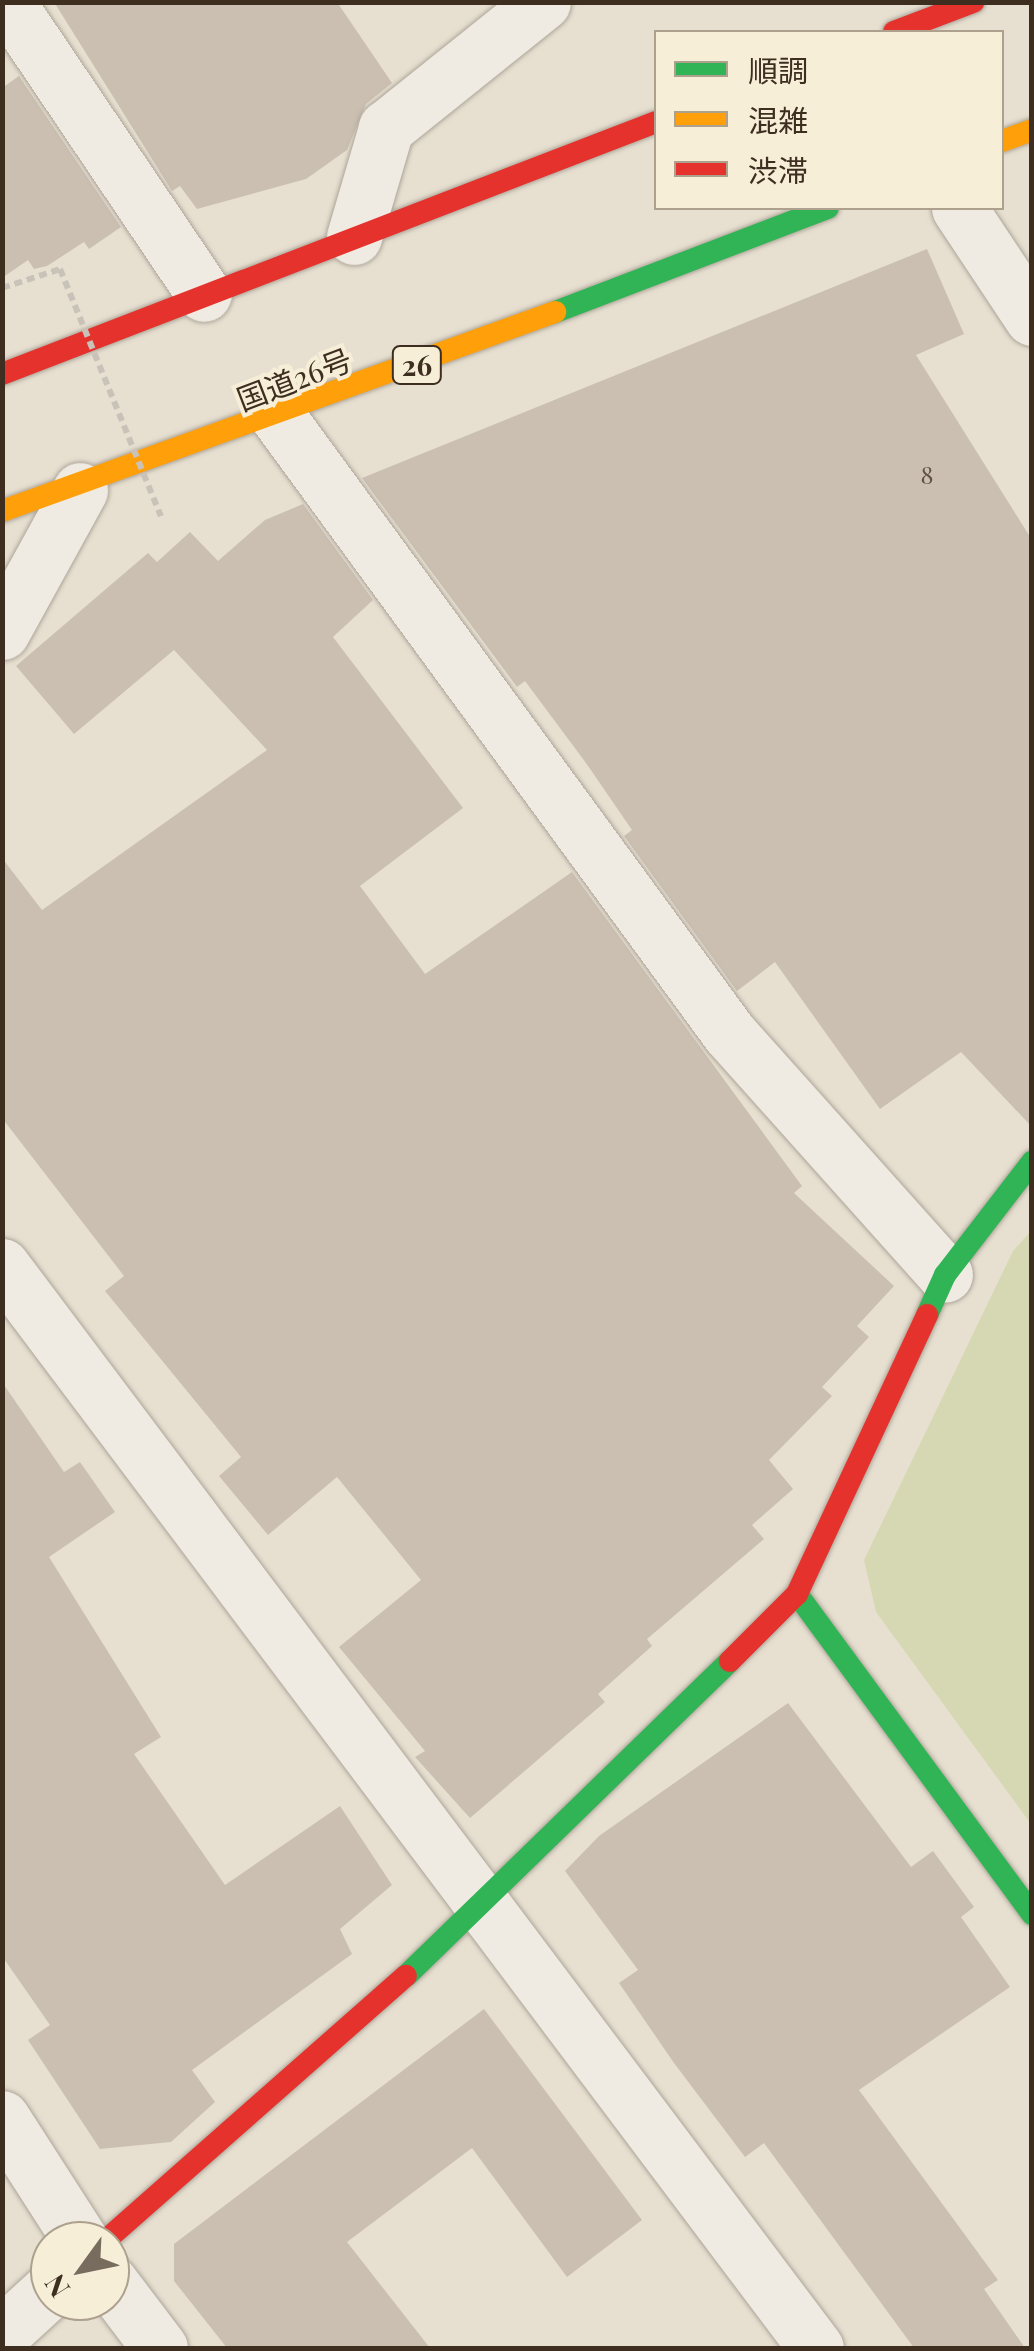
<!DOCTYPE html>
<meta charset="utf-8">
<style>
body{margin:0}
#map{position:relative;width:1034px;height:2351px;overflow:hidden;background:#e7e0d1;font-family:"Playfair Display","Noto Sans JP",serif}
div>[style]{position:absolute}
.green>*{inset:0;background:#d6d7b3}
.building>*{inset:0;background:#cbbfb2}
.path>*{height:6px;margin-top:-3px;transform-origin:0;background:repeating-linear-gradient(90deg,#c8c2b9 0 8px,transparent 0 13px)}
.roads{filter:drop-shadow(0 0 2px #ada599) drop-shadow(0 0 2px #ada599)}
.street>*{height:55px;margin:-27.5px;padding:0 27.5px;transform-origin:27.5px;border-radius:27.5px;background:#efebe3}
.fast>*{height:22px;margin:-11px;padding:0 11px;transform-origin:11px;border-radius:11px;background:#30b455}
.slow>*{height:22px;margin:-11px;padding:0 11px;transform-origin:11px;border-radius:11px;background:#ff9f0a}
.jam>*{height:22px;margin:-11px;padding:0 11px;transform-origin:11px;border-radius:11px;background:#e5322d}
.path-bridge>*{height:6px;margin-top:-3px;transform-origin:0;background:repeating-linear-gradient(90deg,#c8c2b9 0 8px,transparent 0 13px)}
span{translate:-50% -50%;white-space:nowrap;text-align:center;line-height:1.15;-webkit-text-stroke:8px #f7eed8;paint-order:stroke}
.number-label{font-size:25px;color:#605244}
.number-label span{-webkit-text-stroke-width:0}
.shield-label span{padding:2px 8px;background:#f7eed8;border:2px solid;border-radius:8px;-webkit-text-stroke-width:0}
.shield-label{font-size:28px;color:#3d2e20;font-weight:700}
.street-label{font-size:30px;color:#3d2e20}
.frame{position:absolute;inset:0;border:5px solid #3d2e20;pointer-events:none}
.legend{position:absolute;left:654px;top:30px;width:350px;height:180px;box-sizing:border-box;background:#f7eed8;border:2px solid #ada18e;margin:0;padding:12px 18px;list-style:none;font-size:30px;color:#3d2e20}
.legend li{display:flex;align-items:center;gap:20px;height:50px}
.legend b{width:50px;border:2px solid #ada18e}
.north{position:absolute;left:30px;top:2221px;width:100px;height:100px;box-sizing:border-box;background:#f7eed8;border:2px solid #ada18e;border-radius:50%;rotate:237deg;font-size:28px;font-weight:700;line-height:40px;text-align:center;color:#3d2e20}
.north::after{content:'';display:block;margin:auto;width:35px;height:45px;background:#786c5e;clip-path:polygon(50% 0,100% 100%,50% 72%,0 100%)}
</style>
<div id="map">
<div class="green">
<div style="clip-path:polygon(1031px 1231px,1031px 1824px,876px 1612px,864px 1560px,1013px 1251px)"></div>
</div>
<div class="building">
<div style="clip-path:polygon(54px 2px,337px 2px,392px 83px,366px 104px,347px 150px,306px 179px,197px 209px,180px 186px,172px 191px)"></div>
<div style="clip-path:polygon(19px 76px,121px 227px,89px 249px,84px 242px,47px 266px,34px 269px,28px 260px,2px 278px,2px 88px)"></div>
<div style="clip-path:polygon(927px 249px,964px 334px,916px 355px,1032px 540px,1032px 1127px,961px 1052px,880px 1109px,775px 962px,737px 991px,624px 836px,632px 830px,586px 763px,525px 681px,517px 687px,362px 478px)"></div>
<div style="clip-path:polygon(303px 504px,373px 600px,333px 637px,463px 808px,360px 886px,425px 974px,572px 872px,802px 1186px,794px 1193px,894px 1286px,857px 1326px,869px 1337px,822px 1387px,832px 1396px,769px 1460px,793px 1489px,752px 1525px,764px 1539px,647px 1639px,652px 1646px,598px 1694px,605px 1702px,470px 1818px,415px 1757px,425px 1751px,339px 1647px,421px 1580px,337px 1477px,268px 1535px,219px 1476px,241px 1457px,105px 1291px,124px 1276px,2px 1118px,2px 858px,42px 910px,267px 750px,174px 650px,74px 734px,16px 666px,148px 553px,157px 562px,190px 532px,218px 561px,265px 520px)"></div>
<div style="clip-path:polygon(2px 1382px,64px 1472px,80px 1462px,115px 1512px,49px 1557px,161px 1737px,134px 1754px,225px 1885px,340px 1806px,392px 1885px,340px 1929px,352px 1954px,192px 2070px,215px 2102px,171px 2142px,100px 2149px,28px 2040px,50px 2025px,2px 1956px)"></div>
<div style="clip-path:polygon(788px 1703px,911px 1867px,933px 1851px,974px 1907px,961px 1917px,1010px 1987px,859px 2090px,998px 2280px,984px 2289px,1025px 2348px,914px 2348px,764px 2143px,745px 2157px,674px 2063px,619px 1983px,638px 1970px,565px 1871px,599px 1836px)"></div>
<div style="clip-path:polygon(484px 2009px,642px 2220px,567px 2277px,472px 2148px,347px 2242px,430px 2348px,227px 2348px,174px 2281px,174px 2244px)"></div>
</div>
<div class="path">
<div style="left:2px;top:288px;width:61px;rotate:-18.1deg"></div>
</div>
<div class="roads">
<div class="street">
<div style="left:7px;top:2px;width:352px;rotate:56deg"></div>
<div style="left:959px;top:208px;width:132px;rotate:56.4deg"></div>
<div style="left:354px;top:237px;width:114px;rotate:-73.6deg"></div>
<div style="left:386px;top:128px;width:201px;rotate:-38.7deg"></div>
<div style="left:278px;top:417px;width:763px;rotate:53.79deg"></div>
<div style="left:729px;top:1033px;width:324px;rotate:48.2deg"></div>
<div style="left:2px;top:632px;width:162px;rotate:-61.2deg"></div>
<div style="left:2px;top:1266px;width:1354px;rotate:53.05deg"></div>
<div style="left:2px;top:2118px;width:146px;rotate:57.3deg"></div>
<div style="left:110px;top:2282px;width:83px;rotate:52.9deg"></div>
<div style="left:2px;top:2334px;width:65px;rotate:-42.5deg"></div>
</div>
<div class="fast">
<div style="left:555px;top:312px;width:292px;rotate:-20.9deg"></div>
<div style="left:927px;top:1315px;width:44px;rotate:-65.8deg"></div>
<div style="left:945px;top:1275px;width:143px;rotate:-52.4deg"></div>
<div style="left:797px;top:1594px;width:397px;rotate:53.7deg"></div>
<div style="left:406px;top:1976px;width:452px;rotate:-44.2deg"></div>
</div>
<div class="slow">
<div style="left:1002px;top:141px;width:32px;rotate:-20deg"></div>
<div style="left:2px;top:511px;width:588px;rotate:-19.79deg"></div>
</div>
<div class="jam">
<div style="left:894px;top:32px;width:85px;rotate:-20.8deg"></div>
<div style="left:2px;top:374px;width:701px;rotate:-21.07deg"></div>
<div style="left:730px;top:1661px;width:95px;rotate:-45deg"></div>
<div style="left:797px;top:1594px;width:308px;rotate:-65deg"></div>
<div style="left:105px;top:2241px;width:401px;rotate:-41.4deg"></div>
</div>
</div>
<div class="path-bridge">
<div style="left:60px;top:269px;width:267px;rotate:67.8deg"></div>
</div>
<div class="number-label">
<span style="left:927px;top:474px">8</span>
</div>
<div class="shield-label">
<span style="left:417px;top:365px">26</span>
</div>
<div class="street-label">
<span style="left:294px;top:379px;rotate:-21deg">国道26号</span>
</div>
<div class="frame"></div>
<ul class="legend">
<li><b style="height:12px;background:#30b455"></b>順調</li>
<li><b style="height:12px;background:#ff9f0a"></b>混雑</li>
<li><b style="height:12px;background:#e5322d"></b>渋滞</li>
</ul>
<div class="north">N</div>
</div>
